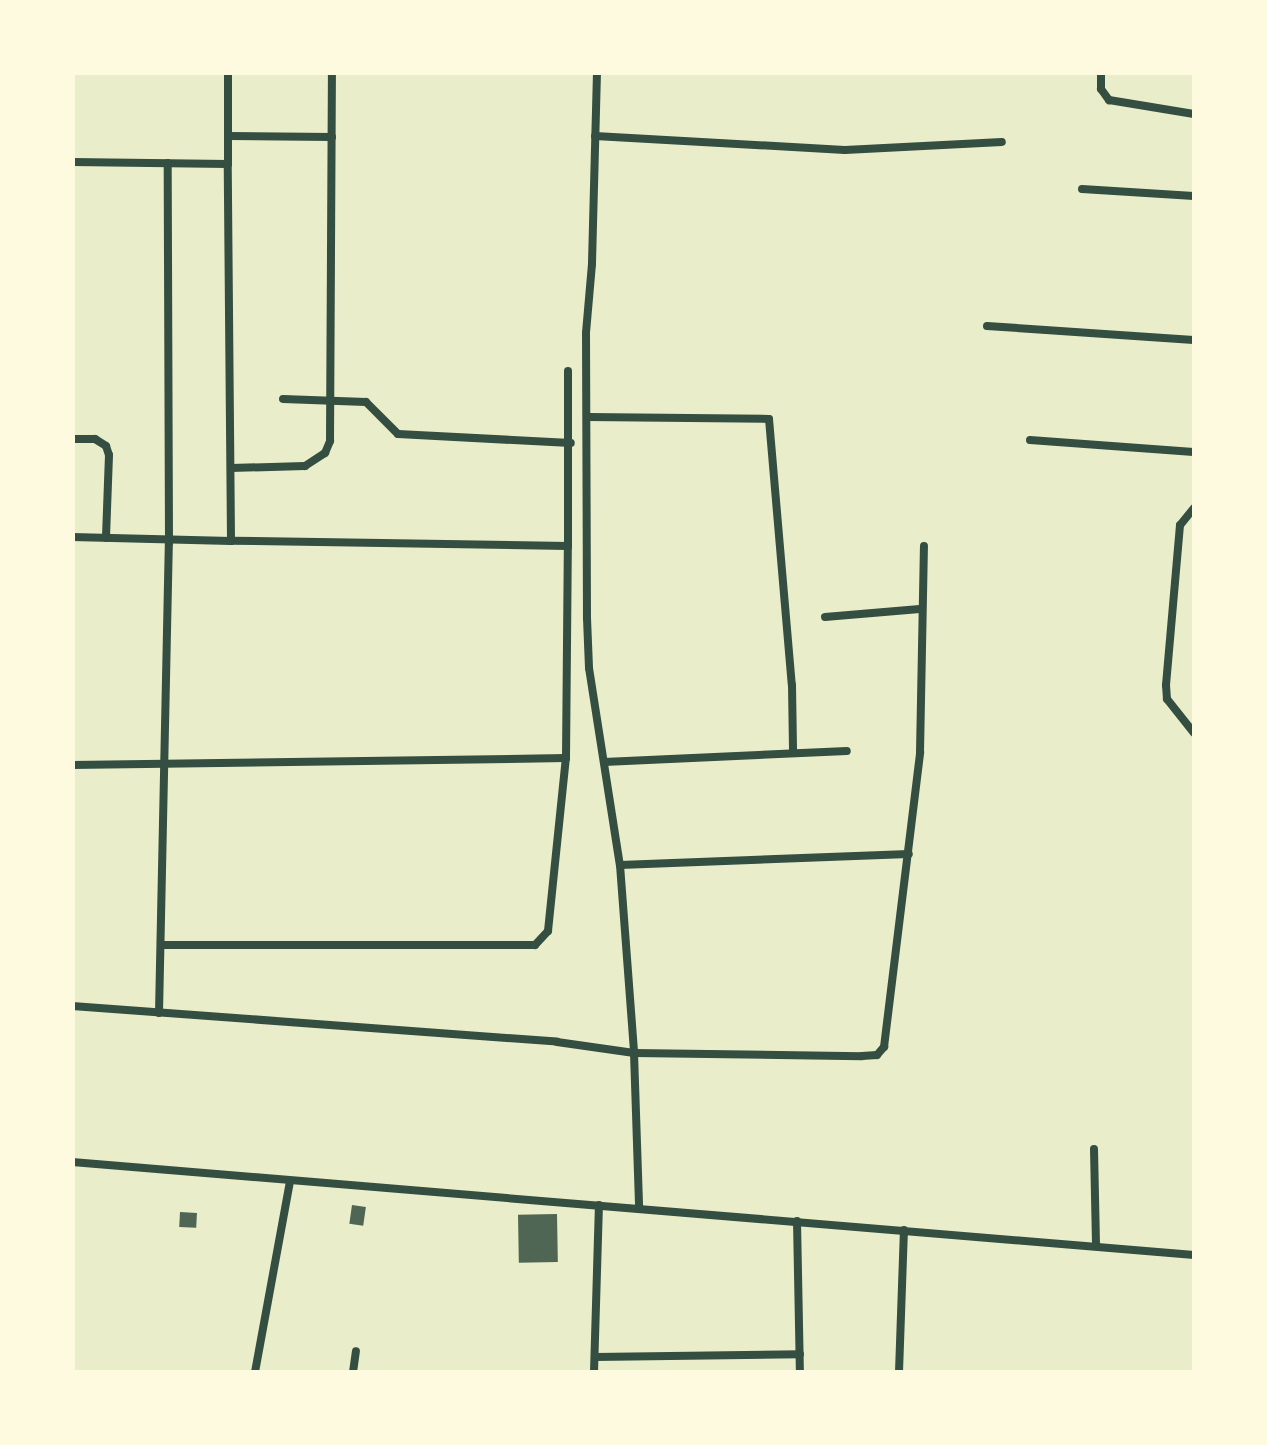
<!DOCTYPE html>
<style>
body{margin:0}
#map{position:relative;width:1267px;height:1445px;overflow:hidden;background:#e9edc9;font-family:"Alegreya Sans",sans-serif}
div>[style]{position:absolute}
.building>*{inset:0;background:#4f6655;transform-origin:0 0}
.minor>*{height:8px;margin:-4px;padding:0 4px;transform-origin:4px;border-radius:4px;background:#344e41}
span{translate:-50% -50%;white-space:nowrap;text-align:center;line-height:1.15;-webkit-text-stroke:8px #fefae0;paint-order:stroke}
.frame{position:absolute;inset:0;border:75px solid #fefae0;pointer-events:none}
</style>
<div id="map">
<div class="building">
<div style="left:352px;top:1205px;width:14px;height:19px;rotate:8deg"></div>
<div style="left:180px;top:1212px;width:17px;height:15px;rotate:3deg"></div>
<div style="left:557px;top:1214px;width:48px;height:39px;rotate:89deg"></div>
</div>
<div class="minor">
<div style="left:597px;top:72px;width:192px;rotate:91.5deg"></div>
<div style="left:592px;top:264px;width:69px;rotate:95deg"></div>
<div style="left:586px;top:333px;width:285px;rotate:89.8deg"></div>
<div style="left:587px;top:618px;width:50px;rotate:87.7deg"></div>
<div style="left:589px;top:668px;width:199px;rotate:81.1deg"></div>
<div style="left:620px;top:865px;width:189px;rotate:85.7deg"></div>
<div style="left:634px;top:1053px;width:228px;rotate:0.8deg"></div>
<div style="left:862px;top:1056px;width:15px;rotate:-4deg"></div>
<div style="left:877px;top:1055px;width:11px;rotate:-49deg"></div>
<div style="left:884px;top:1047px;width:297px;rotate:-83deg"></div>
<div style="left:920px;top:752px;width:206px;rotate:-88.9deg"></div>
<div style="left:1101px;top:72px;width:17px;rotate:90deg"></div>
<div style="left:1101px;top:89px;width:14px;rotate:54deg"></div>
<div style="left:1109px;top:100px;width:86px;rotate:9.4deg"></div>
<div style="left:228px;top:136px;width:104px;rotate:0.6deg"></div>
<div style="left:595px;top:136px;width:250px;rotate:3.2deg"></div>
<div style="left:845px;top:150px;width:157px;rotate:-2.9deg"></div>
<div style="left:72px;top:162px;width:156px;rotate:0.7deg"></div>
<div style="left:228px;top:164px;width:92px;rotate:-90deg"></div>
<div style="left:1082px;top:189px;width:112px;rotate:3.6deg"></div>
<div style="left:987px;top:326px;width:207px;rotate:3.9deg"></div>
<div style="left:568px;top:371px;width:175px;rotate:90deg"></div>
<div style="left:283px;top:399px;width:83px;rotate:2.1deg"></div>
<div style="left:366px;top:402px;width:45px;rotate:45deg"></div>
<div style="left:398px;top:434px;width:173px;rotate:3deg"></div>
<div style="left:588px;top:417px;width:181px;rotate:0.6deg"></div>
<div style="left:769px;top:419px;width:267px;rotate:85.1deg"></div>
<div style="left:792px;top:685px;width:65px;rotate:89.1deg"></div>
<div style="left:72px;top:439px;width:23px"></div>
<div style="left:95px;top:439px;width:13px;rotate:32deg"></div>
<div style="left:106px;top:446px;width:9px;rotate:72deg"></div>
<div style="left:109px;top:455px;width:83px;rotate:92.1deg"></div>
<div style="left:1030px;top:440px;width:164px;rotate:4.2deg"></div>
<div style="left:231px;top:468px;width:74px;rotate:-1.5deg"></div>
<div style="left:305px;top:466px;width:24px;rotate:-33deg"></div>
<div style="left:325px;top:453px;width:13px;rotate:-67deg"></div>
<div style="left:330px;top:441px;width:369px;rotate:-89.7deg"></div>
<div style="left:1194px;top:508px;width:22px;rotate:129deg"></div>
<div style="left:1180px;top:525px;width:161px;rotate:95deg"></div>
<div style="left:1166px;top:685px;width:14px;rotate:86deg"></div>
<div style="left:1167px;top:699px;width:43px;rotate:51.5deg"></div>
<div style="left:72px;top:537px;width:159px;rotate:1.4deg"></div>
<div style="left:825px;top:617px;width:95px;rotate:-4.8deg"></div>
<div style="left:604px;top:762px;width:243px;rotate:-2.6deg"></div>
<div style="left:72px;top:765px;width:494px;rotate:-0.8deg"></div>
<div style="left:620px;top:865px;width:289px;rotate:-2.2deg"></div>
<div style="left:161px;top:945px;width:374px"></div>
<div style="left:535px;top:945px;width:19px;rotate:-47deg"></div>
<div style="left:548px;top:931px;width:174px;rotate:-84.1deg"></div>
<div style="left:566px;top:758px;width:212px;rotate:-89.5deg"></div>
<div style="left:568px;top:546px;width:337px;rotate:-179.1deg"></div>
<div style="left:231px;top:541px;width:377px;rotate:-90.5deg"></div>
<div style="left:72px;top:1006px;width:486px;rotate:4.2deg"></div>
<div style="left:557px;top:1042px;width:78px;rotate:8.1deg"></div>
<div style="left:634px;top:1053px;width:153px;rotate:88.1deg"></div>
<div style="left:159px;top:1013px;width:470px;rotate:-88.8deg"></div>
<div style="left:169px;top:543px;width:380px;rotate:-90.2deg"></div>
<div style="left:1094px;top:1149px;width:97px;rotate:88.8deg"></div>
<div style="left:72px;top:1162px;width:1126px;rotate:4.74deg"></div>
<div style="left:797px;top:1221px;width:151px;rotate:88.9deg"></div>
<div style="left:595px;top:1357px;width:205px;rotate:-0.8deg"></div>
<div style="left:255px;top:1372px;width:193px;rotate:-79.6deg"></div>
<div style="left:353px;top:1372px;width:21px;rotate:-82deg"></div>
<div style="left:594px;top:1372px;width:167px;rotate:-88.3deg"></div>
<div style="left:899px;top:1372px;width:142px;rotate:-88deg"></div>
</div>
<div class="frame"></div>
</div>
